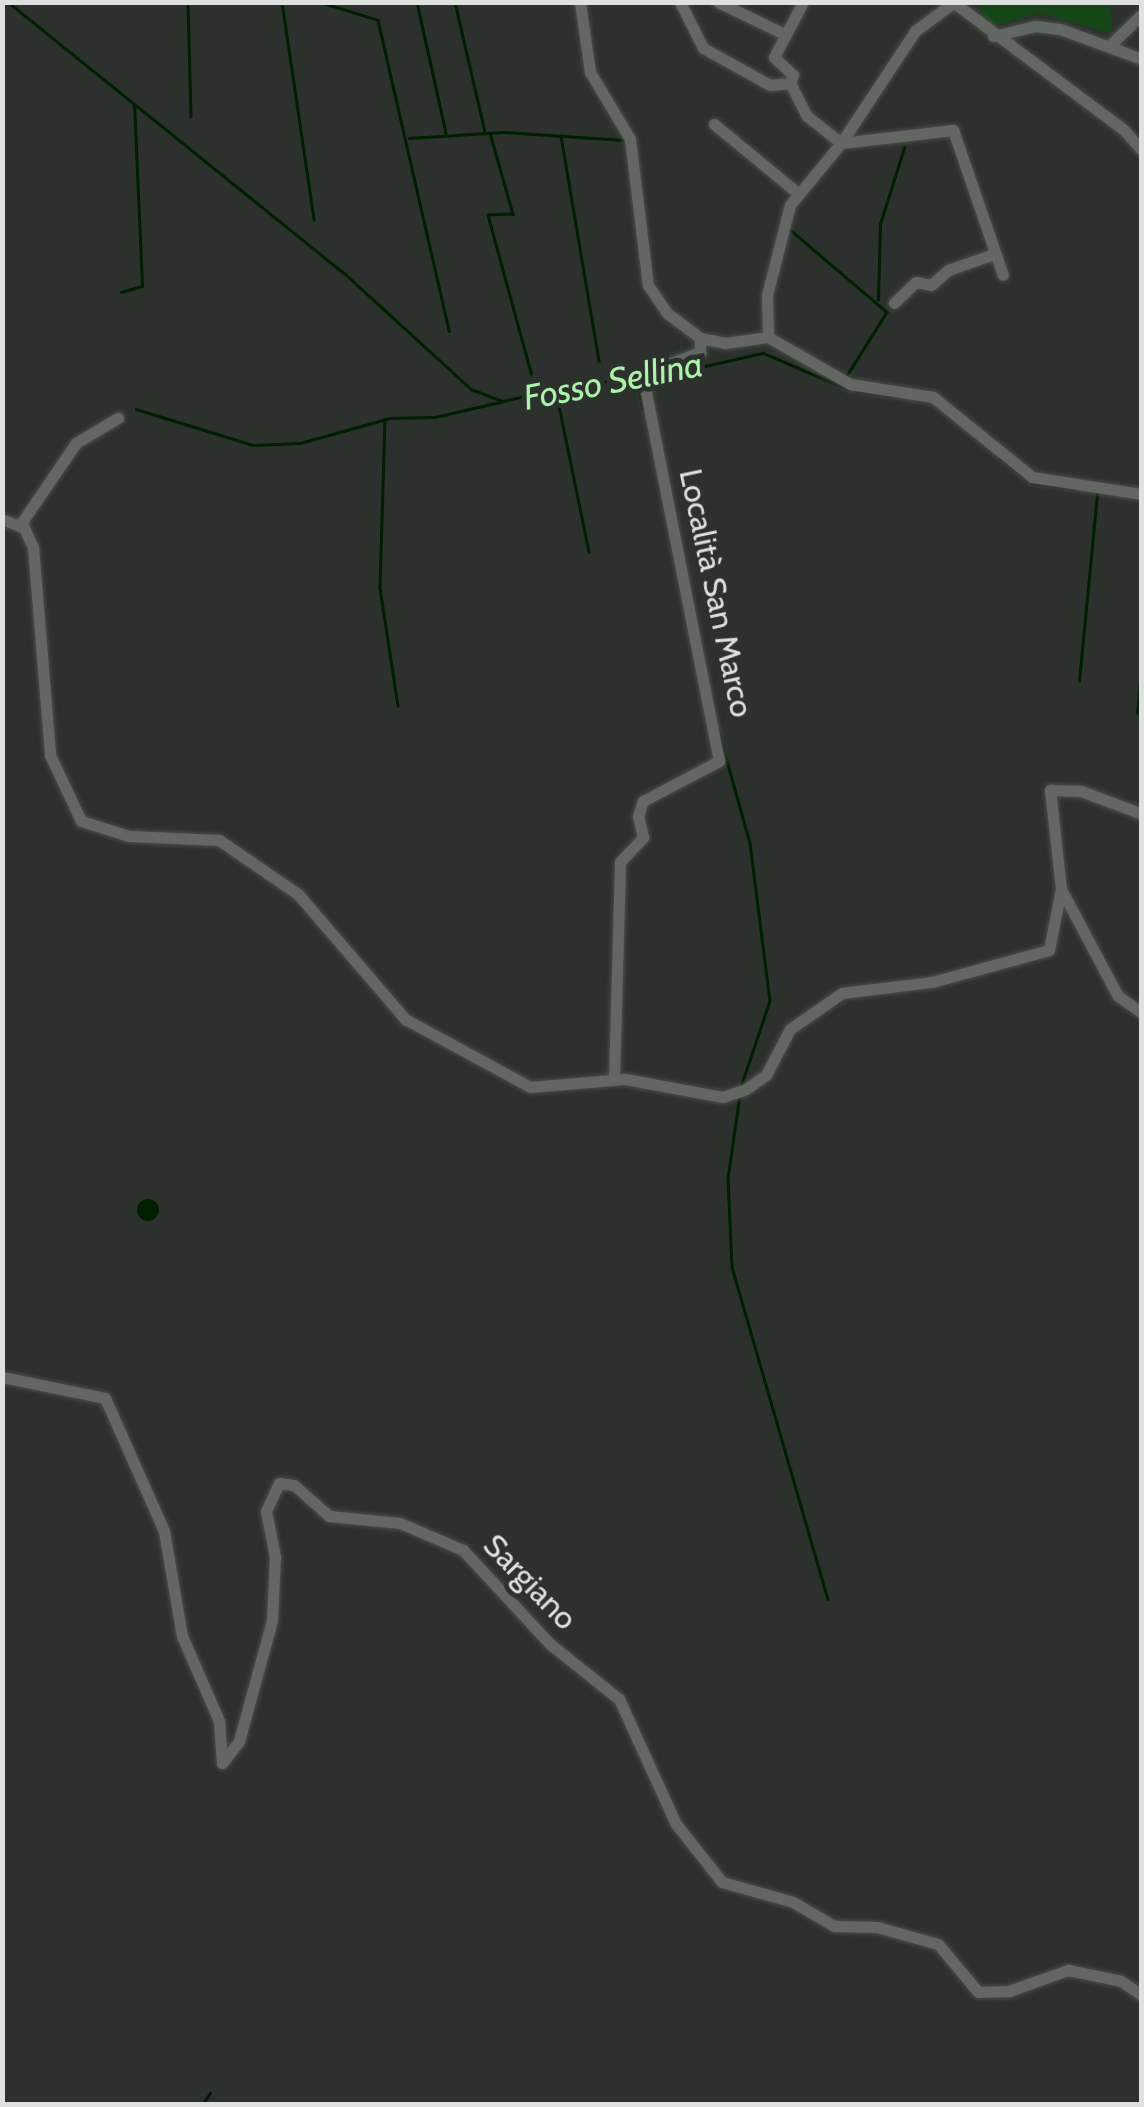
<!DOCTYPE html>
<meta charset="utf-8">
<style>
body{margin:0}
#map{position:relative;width:1144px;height:2107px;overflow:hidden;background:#2d312d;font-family:Cabin,sans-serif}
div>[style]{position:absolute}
.green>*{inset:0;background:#164618}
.water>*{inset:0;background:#001e00}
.round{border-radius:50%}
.stream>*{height:2.5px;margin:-1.25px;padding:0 1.25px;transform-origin:1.25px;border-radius:1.25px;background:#001e00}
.roads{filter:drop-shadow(0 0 2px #4a4d49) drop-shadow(0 0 2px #4a4d49)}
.minor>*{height:11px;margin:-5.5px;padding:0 5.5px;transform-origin:5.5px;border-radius:5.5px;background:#636763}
span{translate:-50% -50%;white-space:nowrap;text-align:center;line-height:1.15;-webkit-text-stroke:10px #2d312d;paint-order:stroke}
.street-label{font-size:32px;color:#dfe1de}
.water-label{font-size:35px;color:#abf2aa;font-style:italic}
.frame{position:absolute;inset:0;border:5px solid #dfe1de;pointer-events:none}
</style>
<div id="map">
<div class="green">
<div style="clip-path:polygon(980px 2px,1110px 3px,1112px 27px,1109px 33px,1039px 13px,999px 25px,982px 17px)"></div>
</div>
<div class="water">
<div class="round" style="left:137px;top:1199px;width:22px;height:22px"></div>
</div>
<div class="stream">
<div style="left:8px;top:2px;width:430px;rotate:38.9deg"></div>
<div style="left:343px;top:272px;width:173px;rotate:42.4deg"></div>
<div style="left:471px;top:389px;width:33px;rotate:21deg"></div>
<div style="left:188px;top:2px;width:114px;rotate:88.5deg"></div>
<div style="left:282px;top:2px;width:220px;rotate:81.6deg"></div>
<div style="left:320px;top:2px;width:61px;rotate:17.2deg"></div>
<div style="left:378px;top:20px;width:319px;rotate:77.1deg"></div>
<div style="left:417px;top:2px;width:134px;rotate:77.5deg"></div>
<div style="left:455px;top:2px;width:133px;rotate:77deg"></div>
<div style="left:490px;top:133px;width:84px;rotate:74.1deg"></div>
<div style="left:513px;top:214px;width:25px;rotate:178deg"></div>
<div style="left:488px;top:215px;width:171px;rotate:74.7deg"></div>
<div style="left:561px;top:136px;width:228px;rotate:80.4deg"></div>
<div style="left:409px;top:138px;width:94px;rotate:-3.7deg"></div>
<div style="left:503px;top:132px;width:121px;rotate:3.8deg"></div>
<div style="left:787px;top:227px;width:131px;rotate:40.4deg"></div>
<div style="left:887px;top:312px;width:75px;rotate:122deg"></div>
<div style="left:121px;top:292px;width:22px;rotate:-16deg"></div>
<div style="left:142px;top:286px;width:182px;rotate:-92.5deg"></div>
<div style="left:878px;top:300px;width:76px;rotate:-88.5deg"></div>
<div style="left:880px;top:224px;width:80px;rotate:-72.5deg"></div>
<div style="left:636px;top:378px;width:31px;rotate:77deg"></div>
<div style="left:652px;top:378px;width:114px;rotate:-12.7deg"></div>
<div style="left:763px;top:353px;width:92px;rotate:23deg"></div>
<div style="left:556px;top:391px;width:164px;rotate:78.4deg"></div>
<div style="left:856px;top:391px;width:36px;rotate:8deg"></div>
<div style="left:136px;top:409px;width:122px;rotate:17.1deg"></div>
<div style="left:253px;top:445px;width:47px;rotate:-2.4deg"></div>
<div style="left:300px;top:443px;width:93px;rotate:-15.5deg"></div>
<div style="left:390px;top:418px;width:45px;rotate:-1.3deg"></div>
<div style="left:435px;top:417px;width:146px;rotate:-13.1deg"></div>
<div style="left:577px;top:384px;width:67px;rotate:-5.1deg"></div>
<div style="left:385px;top:419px;width:169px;rotate:91.7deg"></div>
<div style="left:380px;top:588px;width:119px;rotate:81.3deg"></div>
<div style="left:1000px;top:458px;width:41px;rotate:38deg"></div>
<div style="left:1032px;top:483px;width:45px;rotate:7.6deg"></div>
<div style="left:1079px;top:681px;width:189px;rotate:-84.5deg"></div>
<div style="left:1137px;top:713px;width:51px;rotate:-84.4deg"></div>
<div style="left:719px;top:732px;width:115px;rotate:74.4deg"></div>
<div style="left:750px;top:843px;width:159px;rotate:82.8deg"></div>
<div style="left:770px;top:1001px;width:91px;rotate:108.6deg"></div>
<div style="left:740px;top:1095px;width:84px;rotate:98.2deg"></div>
<div style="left:728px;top:1178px;width:89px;rotate:87.4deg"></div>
<div style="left:732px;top:1267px;width:346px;rotate:73.9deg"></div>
<div style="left:203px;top:2104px;width:13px;rotate:-58deg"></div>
</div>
<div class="roads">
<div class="minor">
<div style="left:580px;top:2px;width:71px;rotate:81.9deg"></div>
<div style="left:590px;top:72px;width:78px;rotate:59.2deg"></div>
<div style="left:630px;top:139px;width:147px;rotate:83deg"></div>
<div style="left:648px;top:285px;width:34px;rotate:56deg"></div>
<div style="left:667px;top:313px;width:41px;rotate:37.1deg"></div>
<div style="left:700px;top:338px;width:25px;rotate:11deg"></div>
<div style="left:725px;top:343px;width:43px;rotate:-7.9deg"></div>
<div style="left:680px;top:2px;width:51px;rotate:63.4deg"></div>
<div style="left:703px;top:48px;width:77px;rotate:28.9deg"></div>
<div style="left:770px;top:85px;width:20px;rotate:-6deg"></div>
<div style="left:790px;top:83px;width:9px;rotate:-69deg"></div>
<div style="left:793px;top:75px;width:26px;rotate:-137deg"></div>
<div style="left:774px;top:57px;width:62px;rotate:-62.2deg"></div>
<div style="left:718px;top:2px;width:71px;rotate:25.8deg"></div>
<div style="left:953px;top:2px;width:212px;rotate:36.8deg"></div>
<div style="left:1123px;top:129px;width:28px;rotate:48deg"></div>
<div style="left:993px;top:36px;width:43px;rotate:-13.4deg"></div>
<div style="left:1035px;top:26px;width:25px;rotate:7deg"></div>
<div style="left:1060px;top:29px;width:87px;rotate:20.1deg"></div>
<div style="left:1109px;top:46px;width:46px;rotate:-44.1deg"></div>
<div style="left:790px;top:83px;width:37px;rotate:63deg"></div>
<div style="left:807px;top:116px;width:43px;rotate:38.5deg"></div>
<div style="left:841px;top:143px;width:113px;rotate:-6.6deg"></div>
<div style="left:953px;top:130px;width:153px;rotate:71deg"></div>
<div style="left:714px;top:124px;width:110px;rotate:39.5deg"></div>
<div style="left:894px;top:303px;width:30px;rotate:-44deg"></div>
<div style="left:916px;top:282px;width:15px;rotate:11deg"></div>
<div style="left:931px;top:285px;width:23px;rotate:-41deg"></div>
<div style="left:948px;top:270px;width:49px;rotate:-19.2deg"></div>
<div style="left:768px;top:337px;width:95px;rotate:29.8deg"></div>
<div style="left:850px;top:384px;width:84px;rotate:8.9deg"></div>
<div style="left:933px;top:397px;width:127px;rotate:38.9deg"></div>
<div style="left:1032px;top:477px;width:111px;rotate:8.8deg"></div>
<div style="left:768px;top:337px;width:42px;rotate:-91.4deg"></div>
<div style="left:767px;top:295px;width:93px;rotate:-75.7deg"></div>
<div style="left:790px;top:205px;width:80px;rotate:-50.6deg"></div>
<div style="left:841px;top:143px;width:134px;rotate:-56.5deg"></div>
<div style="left:915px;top:31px;width:49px;rotate:-36.6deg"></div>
<div style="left:2px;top:519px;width:24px;rotate:22deg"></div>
<div style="left:24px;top:528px;width:21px;rotate:65deg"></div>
<div style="left:33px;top:547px;width:209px;rotate:85.3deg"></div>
<div style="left:50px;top:755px;width:73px;rotate:64.8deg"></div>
<div style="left:81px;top:821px;width:50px;rotate:17.4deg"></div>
<div style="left:129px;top:836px;width:90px;rotate:2.5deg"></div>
<div style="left:219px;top:840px;width:96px;rotate:34.4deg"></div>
<div style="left:298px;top:894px;width:165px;rotate:49.4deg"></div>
<div style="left:405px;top:1019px;width:142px;rotate:28.5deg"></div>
<div style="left:530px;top:1087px;width:95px;rotate:-4.8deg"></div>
<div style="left:625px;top:1079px;width:100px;rotate:10.4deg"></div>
<div style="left:723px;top:1097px;width:24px;rotate:-19deg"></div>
<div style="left:746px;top:1089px;width:24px;rotate:-35deg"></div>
<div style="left:766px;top:1075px;width:52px;rotate:-62.4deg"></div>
<div style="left:790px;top:1029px;width:63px;rotate:-34.7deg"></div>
<div style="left:842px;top:993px;width:91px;rotate:-7deg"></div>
<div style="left:932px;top:982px;width:121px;rotate:-15.3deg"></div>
<div style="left:1049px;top:950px;width:62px;rotate:-78.9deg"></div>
<div style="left:1061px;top:889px;width:100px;rotate:-96.3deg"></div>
<div style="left:1050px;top:790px;width:31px;rotate:2deg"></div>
<div style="left:1081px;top:791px;width:65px;rotate:20.7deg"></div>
<div style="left:20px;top:525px;width:99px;rotate:-55.7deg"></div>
<div style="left:76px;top:443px;width:49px;rotate:-30.8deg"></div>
<div style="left:1061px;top:889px;width:121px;rotate:62deg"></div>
<div style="left:1118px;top:996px;width:29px;rotate:35deg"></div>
<div style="left:614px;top:1079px;width:217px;rotate:-88.4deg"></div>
<div style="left:620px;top:862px;width:34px;rotate:-47deg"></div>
<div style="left:643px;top:837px;width:22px;rotate:-103deg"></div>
<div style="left:638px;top:816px;width:16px;rotate:-72deg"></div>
<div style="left:643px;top:801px;width:86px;rotate:-27.8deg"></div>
<div style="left:719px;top:761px;width:381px;rotate:-101.2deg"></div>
<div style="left:645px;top:387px;width:15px;rotate:-79deg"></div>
<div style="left:648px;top:372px;width:56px;rotate:-21deg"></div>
<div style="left:700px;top:352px;width:14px;rotate:-90deg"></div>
<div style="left:2px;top:1377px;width:105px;rotate:11.5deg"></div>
<div style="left:105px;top:1398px;width:145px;rotate:66.1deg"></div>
<div style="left:164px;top:1531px;width:107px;rotate:80.3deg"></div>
<div style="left:182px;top:1636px;width:93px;rotate:66.5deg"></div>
<div style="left:219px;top:1721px;width:42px;rotate:85.9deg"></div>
<div style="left:222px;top:1763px;width:28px;rotate:-52deg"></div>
<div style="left:239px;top:1741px;width:125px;rotate:-74.7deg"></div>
<div style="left:272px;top:1620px;width:63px;rotate:-87.3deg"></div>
<div style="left:275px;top:1557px;width:47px;rotate:-101.1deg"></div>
<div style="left:266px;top:1511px;width:31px;rotate:-65deg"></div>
<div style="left:279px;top:1483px;width:15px;rotate:8deg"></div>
<div style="left:294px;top:1485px;width:47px;rotate:41.5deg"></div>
<div style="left:329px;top:1516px;width:71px;rotate:5.6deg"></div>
<div style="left:400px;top:1523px;width:69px;rotate:23.2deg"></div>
<div style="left:463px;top:1550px;width:128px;rotate:47.2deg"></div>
<div style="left:550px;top:1644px;width:88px;rotate:38.6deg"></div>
<div style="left:619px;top:1699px;width:137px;rotate:65.5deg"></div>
<div style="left:676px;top:1824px;width:74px;rotate:51.6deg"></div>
<div style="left:722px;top:1882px;width:74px;rotate:15.7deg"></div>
<div style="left:793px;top:1902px;width:48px;rotate:30.3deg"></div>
<div style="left:834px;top:1926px;width:43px;rotate:1.3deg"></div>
<div style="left:877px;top:1927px;width:63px;rotate:15.6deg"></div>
<div style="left:938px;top:1944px;width:62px;rotate:50.2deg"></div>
<div style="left:978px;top:1992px;width:31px;rotate:-2deg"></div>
<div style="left:1009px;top:1991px;width:63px;rotate:-19.6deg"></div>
<div style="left:1068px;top:1970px;width:54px;rotate:11.7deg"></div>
<div style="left:1121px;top:1981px;width:25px;rotate:34deg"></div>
</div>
</div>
<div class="street-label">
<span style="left:716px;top:593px;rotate:78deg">Località San Marco</span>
<span style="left:530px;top:1582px;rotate:46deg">Sargiano</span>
</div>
<div class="water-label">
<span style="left:613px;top:381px;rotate:-11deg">Fosso Sellina</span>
</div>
<div class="frame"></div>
</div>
